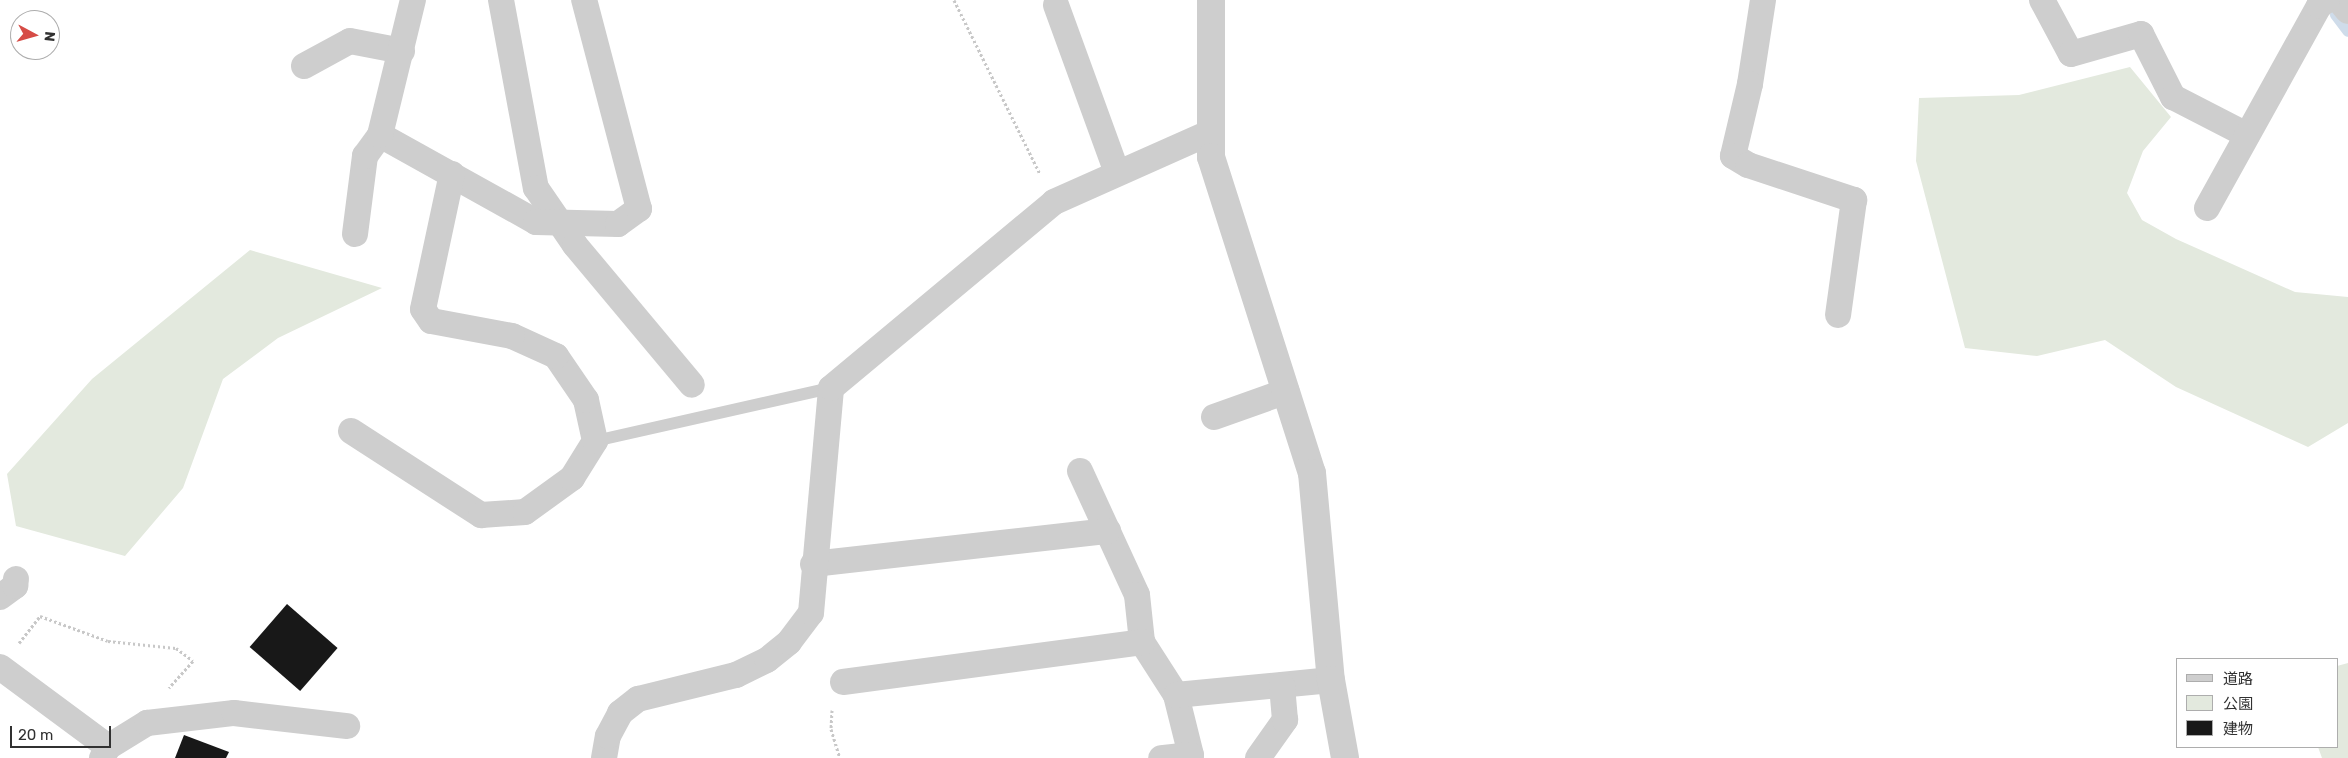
<!DOCTYPE html>
<meta charset="utf-8">
<style>
body{margin:0}
#map{position:relative;width:2348px;height:758px;overflow:hidden;background:#fff;font-family:Rubik,"Noto Sans JP",sans-serif}
div>[style]{position:absolute}
.green>*{inset:0;background:#e3e9de}
.stream>*{height:10px;margin:-5px;padding:0 5px;transform-origin:5px;border-radius:5px;background:#cfdcea}
.building>*{inset:0;background:#181818;transform-origin:0 0}
.path>*{height:3px;margin-top:-1.5px;transform-origin:0;background:repeating-linear-gradient(90deg,#c8c8c8 0 2.5px,transparent 0 5px)}
.service>*{height:12px;margin:-6px;padding:0 6px;transform-origin:6px;border-radius:6px;background:#cecece}
.minor>*{height:26px;margin:-13px;padding:0 13px;transform-origin:13px;border-radius:13px;background:#cecece}
.tertiary>*{height:28px;margin:-14px;padding:0 14px;transform-origin:14px;border-radius:14px;background:#cecece}
span{translate:-50% -50%;white-space:nowrap;text-align:center;line-height:1.15;-webkit-text-stroke:5px #fff;paint-order:stroke}
.legend{position:absolute;left:2176px;top:658px;width:162px;height:90px;box-sizing:border-box;background:#fff;border:1px solid #adadad;margin:0;padding:6px 9px;list-style:none;font-size:15px;color:#313131}
.legend li{display:flex;align-items:center;gap:10px;height:25px}
.legend b{width:25px;border:1px solid #adadad}
.north{position:absolute;left:10px;top:10px;width:50px;height:50px;box-sizing:border-box;background:#fff;border:1px solid #adadad;border-radius:50%;rotate:96deg;font-size:14px;font-weight:700;line-height:20px;text-align:center;color:#313131}
.north::after{content:'';display:block;margin:auto;width:18px;height:22px;background:#d64c46;clip-path:polygon(50% 0,100% 100%,50% 72%,0 100%)}
.scale{position:absolute;left:10px;top:726px;width:101px;height:22px;box-sizing:border-box;border:2px solid #313131;border-top:0;padding-left:6px;font-size:15px;line-height:18px;white-space:nowrap;color:#313131;-webkit-text-stroke:4px #fff;paint-order:stroke}
</style>
<div id="map">
<div class="green">
<div style="clip-path:polygon(2130px 67px,2171px 117px,2143px 151px,2127px 193px,2142px 220px,2176px 239px,2295px 292px,2348px 297px,2348px 423px,2308px 447px,2176px 387px,2105px 340px,2037px 356px,1965px 348px,1916px 161px,1919px 98px,2019px 95px)"></div>
<div style="clip-path:polygon(250px 250px,382px 288px,278px 338px,223px 379px,183px 488px,125px 556px,16px 526px,7px 474px,92px 379px)"></div>
<div style="clip-path:polygon(2348px 663px,2348px 758px,2322px 758px,2318px 747px,2337px 747px,2337px 666px)"></div>
</div>
<div class="stream">
<div style="left:2335px;top:15px;width:21px;rotate:53deg"></div>
</div>
<div class="building">
<div style="left:287px;top:604px;width:67px;height:57px;rotate:41deg"></div>
<div style="clip-path:polygon(184px 735px,229px 752px,226px 758px,175px 758px)"></div>
</div>
<div class="path">
<div style="left:954px;top:0;width:194px;rotate:63.7deg"></div>
<div style="left:19px;top:643px;width:34px;rotate:-52deg"></div>
<div style="left:40px;top:616px;width:72px;rotate:20.2deg"></div>
<div style="left:108px;top:641px;width:68px;rotate:5.9deg"></div>
<div style="left:176px;top:648px;width:21px;rotate:37deg"></div>
<div style="left:193px;top:661px;width:36px;rotate:132deg"></div>
<div style="left:832px;top:710px;width:19px;rotate:93deg"></div>
<div style="left:831px;top:729px;width:30px;rotate:73deg"></div>
</div>
<div class="service">
<div style="left:595px;top:441px;width:242px;rotate:-12.7deg"></div>
</div>
<div class="minor">
<div style="left:501px;top:0;width:191px;rotate:79.5deg"></div>
<div style="left:536px;top:188px;width:69px;rotate:55.6deg"></div>
<div style="left:575px;top:245px;width:182px;rotate:50.1deg"></div>
<div style="left:1763px;top:0;width:85px;rotate:98.8deg"></div>
<div style="left:1750px;top:84px;width:74px;rotate:103.3deg"></div>
<div style="left:1733px;top:156px;width:17px;rotate:31deg"></div>
<div style="left:1748px;top:165px;width:112px;rotate:18.3deg"></div>
<div style="left:1854px;top:200px;width:116px;rotate:97.9deg"></div>
<div style="left:2042px;top:0;width:61px;rotate:61.8deg"></div>
<div style="left:2071px;top:54px;width:73px;rotate:-15.9deg"></div>
<div style="left:2141px;top:34px;width:71px;rotate:63.1deg"></div>
<div style="left:2173px;top:97px;width:83px;rotate:27.2deg"></div>
<div style="left:2339px;top:0;width:14px;rotate:51deg"></div>
<div style="left:1056px;top:5px;width:179px;rotate:70deg"></div>
<div style="left:304px;top:66px;width:52px;rotate:-28.5deg"></div>
<div style="left:350px;top:41px;width:53px;rotate:10.9deg"></div>
<div style="left:380px;top:135px;width:179px;rotate:29.1deg"></div>
<div style="left:536px;top:222px;width:82px;rotate:1.4deg"></div>
<div style="left:618px;top:224px;width:26px;rotate:-36deg"></div>
<div style="left:639px;top:209px;width:216px;rotate:-104.7deg"></div>
<div style="left:2207px;top:208px;width:231px;rotate:-61deg"></div>
<div style="left:2319px;top:6px;width:10px;rotate:-37deg"></div>
<div style="left:355px;top:234px;width:79px;rotate:-82.7deg"></div>
<div style="left:365px;top:156px;width:26px;rotate:-54deg"></div>
<div style="left:380px;top:135px;width:139px;rotate:-76.3deg"></div>
<div style="left:1214px;top:417px;width:77px;rotate:-19.6deg"></div>
<div style="left:351px;top:431px;width:155px;rotate:32.9deg"></div>
<div style="left:481px;top:515px;width:44px;rotate:-3.9deg"></div>
<div style="left:525px;top:512px;width:58px;rotate:-35.9deg"></div>
<div style="left:572px;top:478px;width:44px;rotate:-58.1deg"></div>
<div style="left:595px;top:441px;width:42px;rotate:-102.4deg"></div>
<div style="left:586px;top:400px;width:53px;rotate:-124.3deg"></div>
<div style="left:556px;top:356px;width:48px;rotate:-155.6deg"></div>
<div style="left:512px;top:336px;width:82px;rotate:-169.5deg"></div>
<div style="left:431px;top:321px;width:14px;rotate:-124deg"></div>
<div style="left:423px;top:309px;width:138px;rotate:-77.9deg"></div>
<div style="left:1080px;top:471px;width:136px;rotate:65.3deg"></div>
<div style="left:1137px;top:595px;width:47px;rotate:83.9deg"></div>
<div style="left:1142px;top:642px;width:63px;rotate:57.3deg"></div>
<div style="left:1176px;top:695px;width:62px;rotate:76deg"></div>
<div style="left:1191px;top:755px;width:30px;rotate:174deg"></div>
<div style="left:813px;top:564px;width:297px;rotate:-6.4deg"></div>
<div style="left:0;top:597px;width:19px;rotate:-36deg"></div>
<div style="left:15px;top:586px;width:7px;rotate:-82deg"></div>
<div style="left:0;top:667px;width:134px;rotate:36.5deg"></div>
<div style="left:843px;top:682px;width:302px;rotate:-7.6deg"></div>
<div style="left:1176px;top:695px;width:156px;rotate:-5.5deg"></div>
<div style="left:102px;top:758px;width:13px;rotate:-61deg"></div>
<div style="left:108px;top:747px;width:46px;rotate:-31.6deg"></div>
<div style="left:147px;top:723px;width:88px;rotate:-6.6deg"></div>
<div style="left:234px;top:713px;width:114px;rotate:6.6deg"></div>
<div style="left:604px;top:758px;width:22px;rotate:-80deg"></div>
<div style="left:608px;top:736px;width:26px;rotate:-62deg"></div>
<div style="left:620px;top:713px;width:23px;rotate:-38deg"></div>
<div style="left:638px;top:699px;width:101px;rotate:-13.8deg"></div>
<div style="left:736px;top:675px;width:34px;rotate:-26deg"></div>
<div style="left:767px;top:660px;width:28px;rotate:-39deg"></div>
<div style="left:789px;top:642px;width:36px;rotate:-53deg"></div>
<div style="left:811px;top:613px;width:226px;rotate:-84.9deg"></div>
<div style="left:831px;top:388px;width:290px;rotate:-39.8deg"></div>
<div style="left:1054px;top:202px;width:170px;rotate:-24deg"></div>
<div style="left:1258px;top:758px;width:47px;rotate:-54.6deg"></div>
<div style="left:1285px;top:720px;width:35px;rotate:-95deg"></div>
</div>
<div class="tertiary">
<div style="left:1211px;top:0;width:157px;rotate:90deg"></div>
<div style="left:1211px;top:157px;width:332px;rotate:72.3deg"></div>
<div style="left:1312px;top:473px;width:208px;rotate:84.8deg"></div>
<div style="left:1331px;top:680px;width:79px;rotate:79.8deg"></div>
</div>
<ul class="legend">
<li><b style="height:6px;background:#cecece"></b>道路</li>
<li><b style="height:14px;background:#e3e9de"></b>公園</li>
<li><b style="height:14px;background:#181818"></b>建物</li>
</ul>
<div class="north">N</div>
<div class="scale">20 m</div>
</div>
